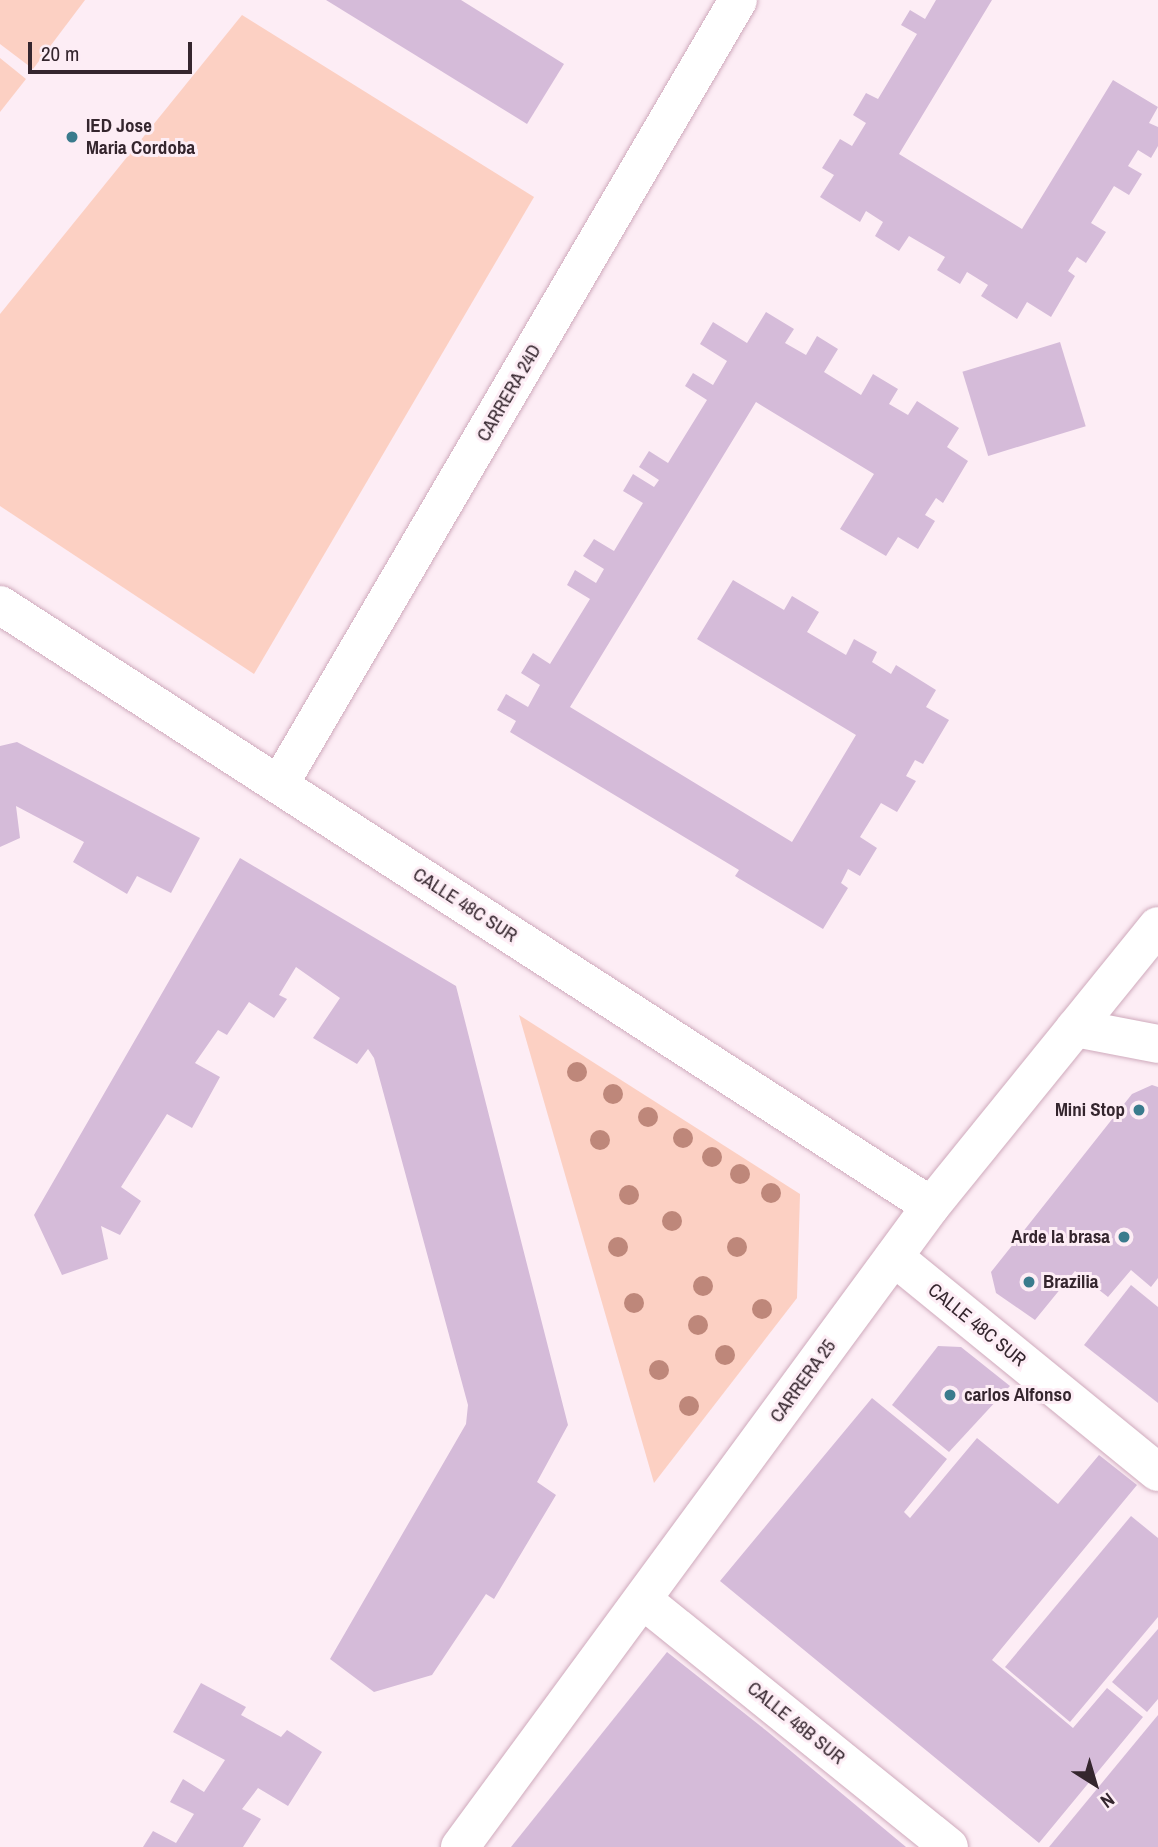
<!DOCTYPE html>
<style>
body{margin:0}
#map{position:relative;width:1158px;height:1847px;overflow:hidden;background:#fdedf5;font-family:"Archivo Narrow",sans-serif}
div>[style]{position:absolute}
.green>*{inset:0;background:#fcd0c3}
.building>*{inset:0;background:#d5bbd9;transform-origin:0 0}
.roads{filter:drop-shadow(0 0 2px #cfaabc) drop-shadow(0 0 2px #cfaabc)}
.minor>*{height:38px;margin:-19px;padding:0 19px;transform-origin:19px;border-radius:19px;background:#fff}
.trees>*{width:20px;height:20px;margin:-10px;border-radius:50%;background:#be877a}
.dots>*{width:19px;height:19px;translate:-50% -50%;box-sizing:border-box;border:4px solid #fdedf5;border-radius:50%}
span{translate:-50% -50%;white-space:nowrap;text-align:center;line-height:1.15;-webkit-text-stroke:6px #fdedf5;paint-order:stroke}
.poi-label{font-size:19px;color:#35262e;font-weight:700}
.left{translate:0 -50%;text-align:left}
.right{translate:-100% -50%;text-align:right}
.street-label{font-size:19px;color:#35262e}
.north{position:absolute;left:1060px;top:1749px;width:70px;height:70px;-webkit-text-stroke:5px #fdedf5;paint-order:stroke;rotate:143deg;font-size:19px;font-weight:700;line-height:28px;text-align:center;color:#35262e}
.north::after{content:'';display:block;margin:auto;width:24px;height:32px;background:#35262e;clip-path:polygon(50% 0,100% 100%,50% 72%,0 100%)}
.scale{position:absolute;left:28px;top:42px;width:164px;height:32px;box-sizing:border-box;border:4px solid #35262e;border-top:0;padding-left:9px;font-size:21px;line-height:24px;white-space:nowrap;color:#35262e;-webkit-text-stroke:5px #fdedf5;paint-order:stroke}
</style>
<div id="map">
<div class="green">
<div style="clip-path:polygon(0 0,85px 0,33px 69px,0 44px)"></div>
<div style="clip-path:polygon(242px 15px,534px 197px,254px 674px,0 506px,0 314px)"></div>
<div style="clip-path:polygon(0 58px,26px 79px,0 112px)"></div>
<div style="clip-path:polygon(519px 1015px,800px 1194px,797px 1298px,654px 1483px)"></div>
</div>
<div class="building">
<div style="clip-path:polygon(326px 0,461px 0,564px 64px,527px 124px)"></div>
<div style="clip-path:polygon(936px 0,992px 0,899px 154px,1022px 229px,1113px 80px,1158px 107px,1149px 123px,1158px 127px,1158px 146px,1151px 158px,1138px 150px,1128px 166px,1142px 174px,1129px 195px,1114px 186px,1091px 223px,1106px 232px,1086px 263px,1077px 257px,1068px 271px,1075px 276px,1051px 317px,1027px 302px,1017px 319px,981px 296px,988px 285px,967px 272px,960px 284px,937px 270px,945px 257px,909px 236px,899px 251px,875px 236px,883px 222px,866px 211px,860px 222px,820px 197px,834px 175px,822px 168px,840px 139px,852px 146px,866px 123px,853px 115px,866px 93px,878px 99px,917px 34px,901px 25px,910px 10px,925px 19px)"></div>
<div style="clip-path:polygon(766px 312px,794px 329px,785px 343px,806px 355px,817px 336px,838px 349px,824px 372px,861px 395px,873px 374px,898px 389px,889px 404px,908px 415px,917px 401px,959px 428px,947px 447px,968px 461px,943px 503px,936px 498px,925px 515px,935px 521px,918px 549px,898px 537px,886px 556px,840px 529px,874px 474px,756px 402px,570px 707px,792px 842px,856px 735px,697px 639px,733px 580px,784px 610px,792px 596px,819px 612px,807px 632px,846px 655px,854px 639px,877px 652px,872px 662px,891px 674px,896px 665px,936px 690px,926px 707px,949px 720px,923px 764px,915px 760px,906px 776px,916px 781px,897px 812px,881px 803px,860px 837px,877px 848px,860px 876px,848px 869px,841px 883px,848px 888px,823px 929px,735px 876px,739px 870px,510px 732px,516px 721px,497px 710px,506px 694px,528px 707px,540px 685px,521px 673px,533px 653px,550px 664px,590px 599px,567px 585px,575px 570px,596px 583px,604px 569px,583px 556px,594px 539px,614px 551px,643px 503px,623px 491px,633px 474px,654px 487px,659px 480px,639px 467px,649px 451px,668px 463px,707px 400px,685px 386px,693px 373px,713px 385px,727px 361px,700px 344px,713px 322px,747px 343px)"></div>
<div style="left:1060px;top:342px;width:88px;height:102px;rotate:73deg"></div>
<div style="clip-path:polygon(17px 742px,200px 838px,171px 893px,137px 876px,127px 894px,73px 862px,84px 842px,16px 806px,20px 838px,0 847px,0 746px)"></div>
<div style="clip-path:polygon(240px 858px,456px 986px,568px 1425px,537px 1482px,556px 1495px,494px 1599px,486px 1594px,432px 1675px,374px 1692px,330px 1659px,466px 1424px,468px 1405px,374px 1058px,368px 1049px,357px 1064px,313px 1038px,340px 998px,296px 967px,279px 995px,287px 999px,274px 1018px,249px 1002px,227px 1035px,218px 1030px,195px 1063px,220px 1077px,192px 1128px,167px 1114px,121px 1187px,141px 1201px,120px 1235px,101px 1226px,108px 1259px,62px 1275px,34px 1215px)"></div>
<div style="clip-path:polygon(1152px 1085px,1158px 1087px,1158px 1278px,1151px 1287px,1131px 1270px,1108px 1297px,1075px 1271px,1035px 1320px,996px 1293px,991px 1272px,1132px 1094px)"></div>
<div style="clip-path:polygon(1131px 1285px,1158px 1307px,1158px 1403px,1084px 1345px)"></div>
<div style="clip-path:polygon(938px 1346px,961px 1347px,1010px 1386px,949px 1452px,892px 1405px)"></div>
<div style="clip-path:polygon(872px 1398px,947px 1459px,904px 1512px,910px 1518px,977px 1438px,1058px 1504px,1099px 1455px,1137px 1485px,992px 1660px,1073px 1728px,1107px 1688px,1143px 1717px,1039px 1843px,720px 1581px)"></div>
<div style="clip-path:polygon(1131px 1516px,1158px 1538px,1158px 1617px,1070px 1722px,1005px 1667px)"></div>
<div style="clip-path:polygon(1158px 1629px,1158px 1699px,1147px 1712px,1112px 1682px)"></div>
<div style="clip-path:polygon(667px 1652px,768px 1732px,906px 1847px,511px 1847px)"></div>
<div style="clip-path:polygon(201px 1683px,246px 1707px,241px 1715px,281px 1737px,287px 1730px,322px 1752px,288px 1806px,258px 1788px,242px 1809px,261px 1819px,243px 1847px,143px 1847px,153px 1831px,176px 1843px,194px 1814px,170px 1802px,183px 1779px,204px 1792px,225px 1760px,173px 1732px)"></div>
<div style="clip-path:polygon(1158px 1715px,1158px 1847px,1049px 1847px)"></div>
</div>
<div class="roads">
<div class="minor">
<div style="left:0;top:605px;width:1108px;rotate:32.84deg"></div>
<div style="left:279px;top:785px;width:909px;rotate:-59.68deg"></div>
<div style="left:1075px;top:1028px;width:85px;rotate:10.9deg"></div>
<div style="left:894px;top:1257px;width:340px;rotate:39.2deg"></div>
<div style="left:643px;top:1600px;width:393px;rotate:38.9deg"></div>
<div style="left:460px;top:1847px;width:795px;rotate:-53.69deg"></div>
<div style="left:931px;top:1206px;width:360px;rotate:-51deg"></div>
</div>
</div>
<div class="trees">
<div style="left:577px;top:1072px"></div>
<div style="left:613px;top:1094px"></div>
<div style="left:648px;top:1117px"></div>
<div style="left:683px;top:1138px"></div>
<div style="left:600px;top:1140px"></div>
<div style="left:712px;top:1157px"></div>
<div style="left:740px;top:1174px"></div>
<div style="left:771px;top:1193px"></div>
<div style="left:629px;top:1195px"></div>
<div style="left:672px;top:1221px"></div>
<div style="left:618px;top:1247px"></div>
<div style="left:737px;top:1247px"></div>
<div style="left:703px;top:1286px"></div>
<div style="left:634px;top:1303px"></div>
<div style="left:762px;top:1309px"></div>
<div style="left:698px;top:1325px"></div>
<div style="left:725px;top:1355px"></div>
<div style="left:659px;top:1370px"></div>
<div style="left:689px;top:1406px"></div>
</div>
<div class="dots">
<div style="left:72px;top:137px;background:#3a7b8d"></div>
<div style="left:1139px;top:1110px;background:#3a7b8d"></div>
<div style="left:1124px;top:1237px;background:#3a7b8d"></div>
<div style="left:1029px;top:1282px;background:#3a7b8d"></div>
<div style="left:950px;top:1395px;background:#3a7b8d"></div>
</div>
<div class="poi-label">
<span class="left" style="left:86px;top:137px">IED Jose<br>Maria Cordoba</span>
<span class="right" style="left:1125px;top:1110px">Mini Stop</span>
<span class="right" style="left:1110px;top:1237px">Arde la brasa</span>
<span class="left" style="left:1043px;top:1282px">Brazilia</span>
<span class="left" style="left:964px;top:1395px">carlos Alfonso</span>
</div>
<div class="street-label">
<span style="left:509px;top:393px;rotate:-60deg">CARRERA 24D</span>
<span style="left:465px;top:905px;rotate:33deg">CALLE 48C SUR</span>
<span style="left:977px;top:1325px;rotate:39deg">CALLE 48C SUR</span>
<span style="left:803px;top:1381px;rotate:-54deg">CARRERA 25</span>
<span style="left:796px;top:1723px;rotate:39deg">CALLE 48B SUR</span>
</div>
<div class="north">N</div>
<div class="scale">20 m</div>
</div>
